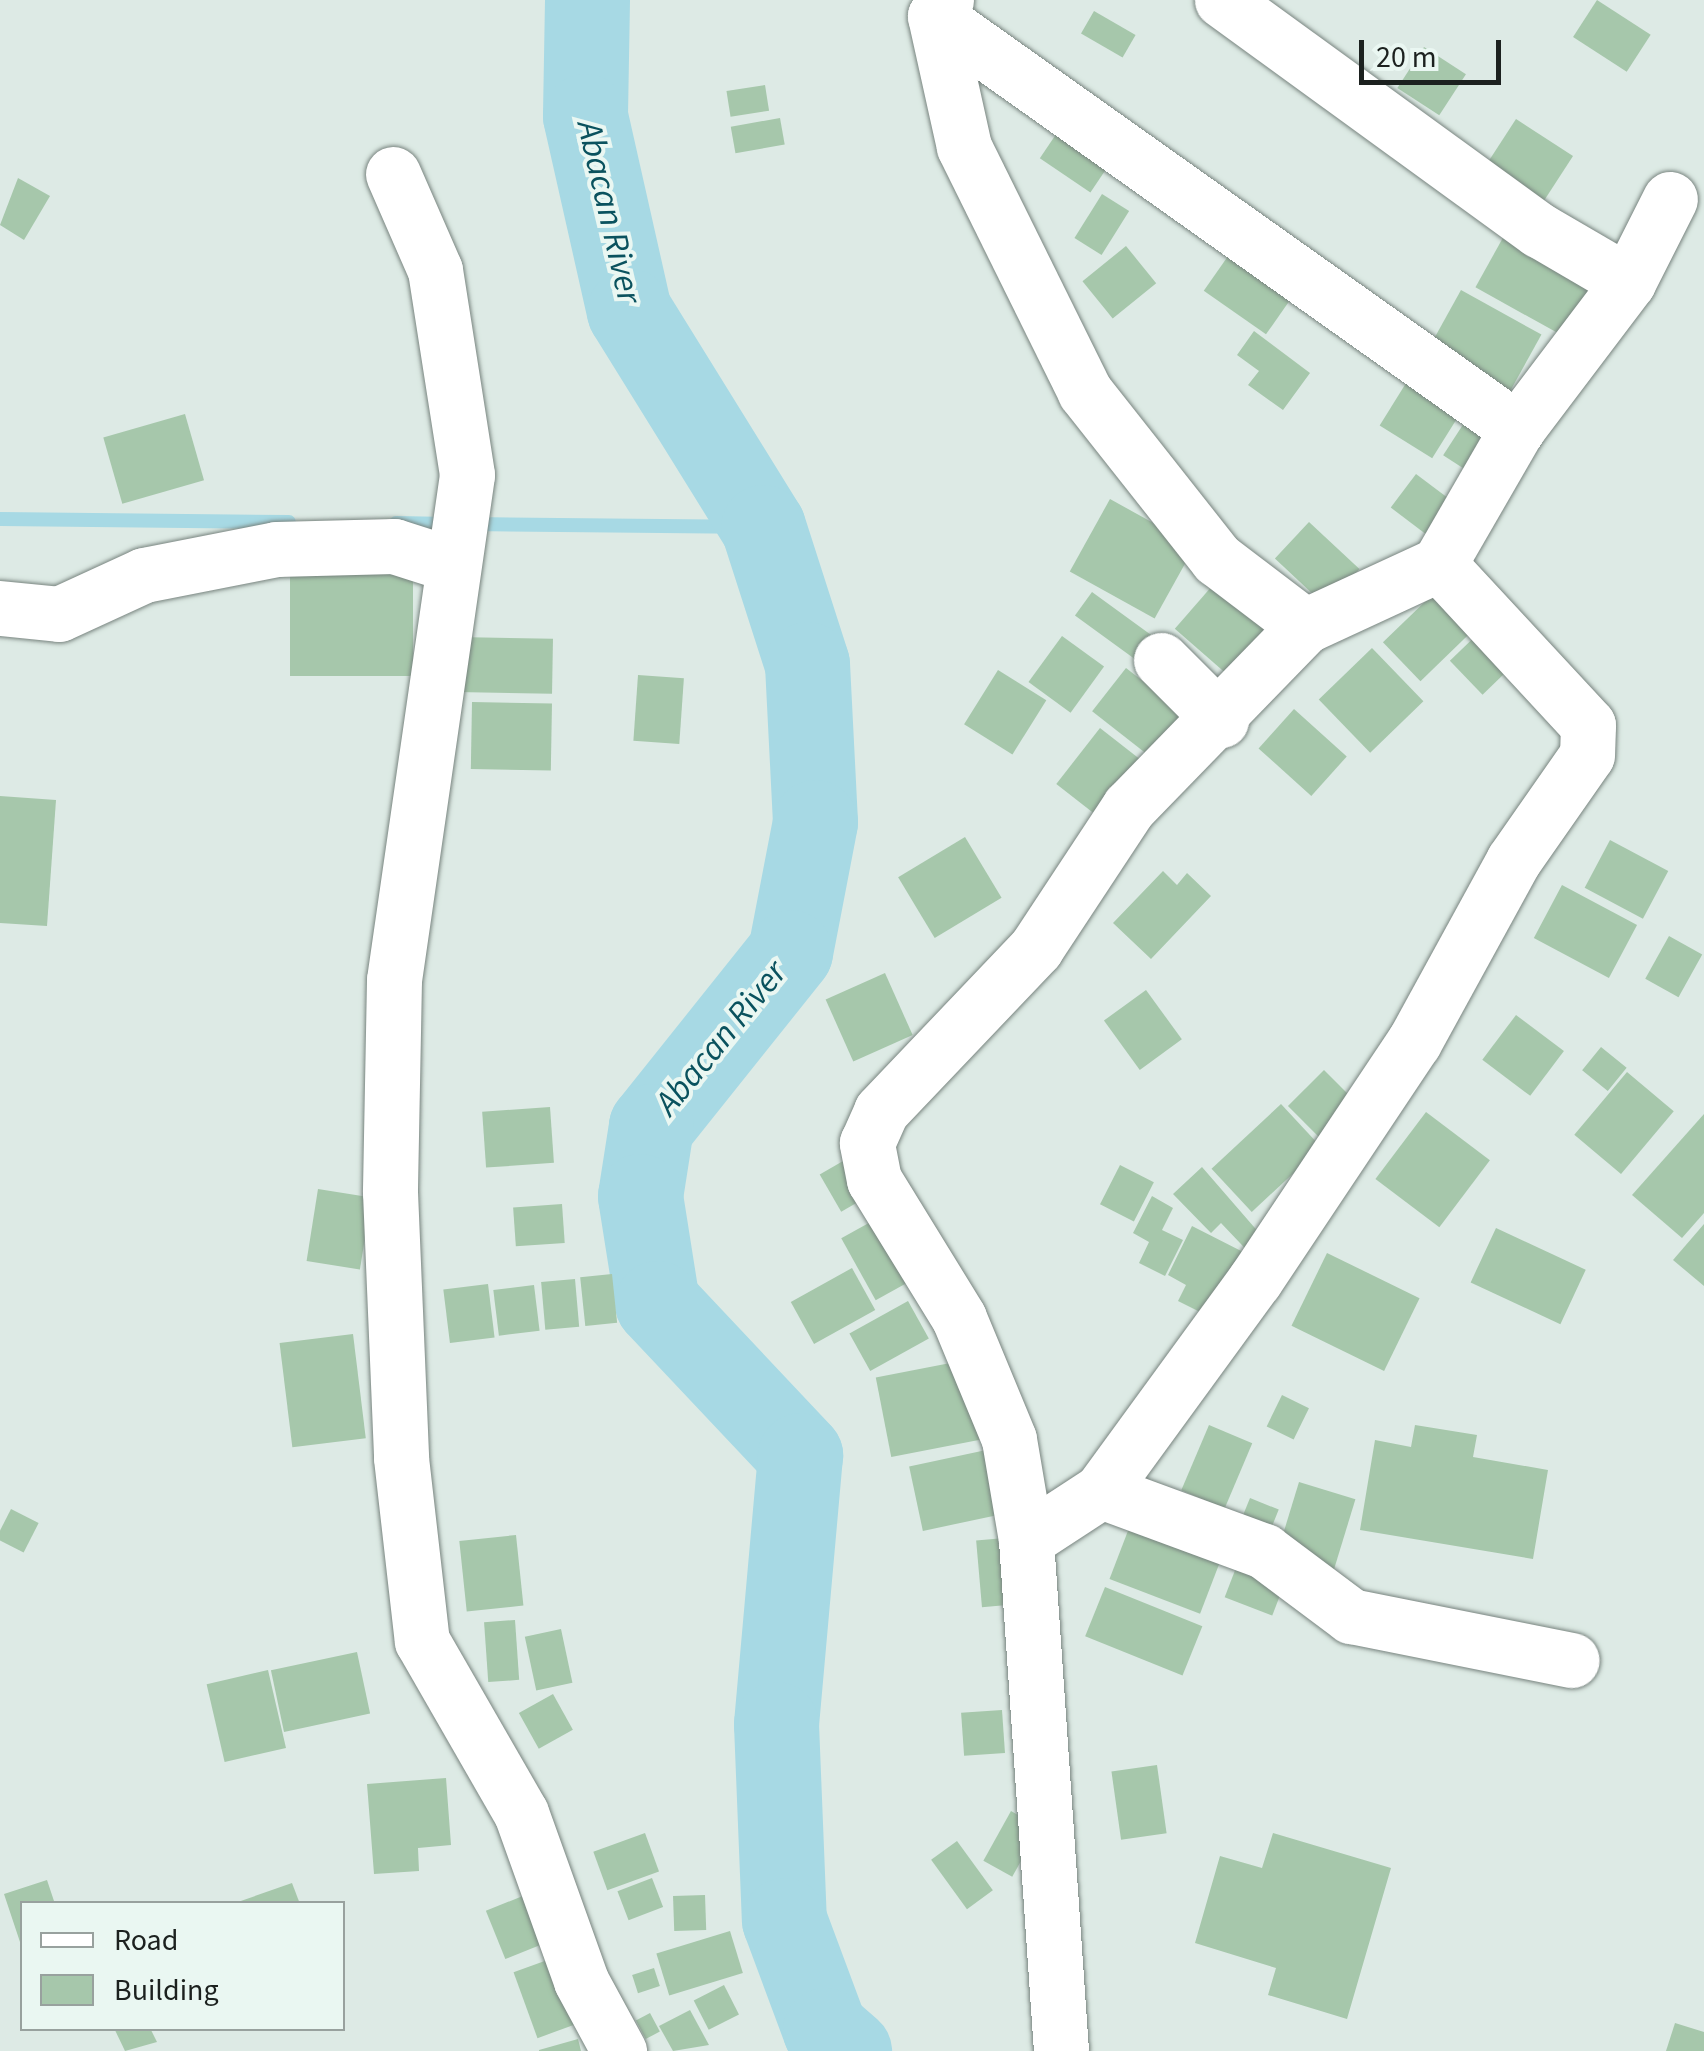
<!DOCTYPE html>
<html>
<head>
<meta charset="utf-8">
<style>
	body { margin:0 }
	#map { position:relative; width:1704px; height:2051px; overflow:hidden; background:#ddeae5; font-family:"Source Sans 3",sans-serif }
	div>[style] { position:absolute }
	.stream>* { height:14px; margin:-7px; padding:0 7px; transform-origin:7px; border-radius:7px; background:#a7d9e4 }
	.river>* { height:85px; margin:-42.5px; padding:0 42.5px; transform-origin:42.5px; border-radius:42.5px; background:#a7d9e4 }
	.building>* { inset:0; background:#a6c7ab; transform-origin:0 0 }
	.roads { filter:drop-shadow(0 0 2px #78847f) drop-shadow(0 0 2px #78847f) }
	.minor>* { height:55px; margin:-27.5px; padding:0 27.5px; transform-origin:27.5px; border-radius:27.5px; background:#fff }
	span { translate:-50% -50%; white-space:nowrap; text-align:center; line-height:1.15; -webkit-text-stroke:8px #eaf7f2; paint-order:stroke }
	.water-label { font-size:35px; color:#0a525e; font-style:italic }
	.legend { position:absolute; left:20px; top:1901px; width:325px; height:130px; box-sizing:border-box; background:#eaf7f2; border:2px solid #98a19e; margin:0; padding:12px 18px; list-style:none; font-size:30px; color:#1c211f }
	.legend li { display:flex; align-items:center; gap:20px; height:50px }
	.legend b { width:50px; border:2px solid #98a19e }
	.scale { position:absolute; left:1359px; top:40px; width:142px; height:45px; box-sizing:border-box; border:5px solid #1c211f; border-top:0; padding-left:12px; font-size:30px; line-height:35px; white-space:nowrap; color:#1c211f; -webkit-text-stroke:8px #eaf7f2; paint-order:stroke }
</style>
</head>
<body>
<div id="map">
	<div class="stream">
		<i style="left:0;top:519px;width:289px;rotate:0.6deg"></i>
		<i style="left:396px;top:523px;width:53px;rotate:1.1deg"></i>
		<i style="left:471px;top:524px;width:292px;rotate:0.6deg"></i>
	</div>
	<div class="river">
		<i style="left:587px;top:0;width:116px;rotate:91deg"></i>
		<i style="left:585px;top:116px;width:200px;rotate:77.3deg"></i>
		<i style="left:629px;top:311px;width:254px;rotate:58.2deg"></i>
		<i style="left:763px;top:527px;width:144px;rotate:72.2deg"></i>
		<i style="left:807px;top:664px;width:158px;rotate:87.1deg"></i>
		<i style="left:815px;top:822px;width:132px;rotate:100.9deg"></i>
		<i style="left:790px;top:952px;width:223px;rotate:128.6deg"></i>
		<i style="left:651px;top:1126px;width:71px;rotate:98.9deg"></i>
		<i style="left:640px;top:1196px;width:108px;rotate:81deg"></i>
		<i style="left:657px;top:1303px;width:209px;rotate:46.7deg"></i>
		<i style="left:800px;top:1455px;width:270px;rotate:95.1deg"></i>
		<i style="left:776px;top:1724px;width:196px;rotate:87.7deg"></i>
		<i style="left:784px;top:1920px;width:117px;rotate:69.6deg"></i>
		<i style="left:825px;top:2030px;width:32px;rotate:41deg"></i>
	</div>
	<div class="building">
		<i style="left:1597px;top:0;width:64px;height:44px;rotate:33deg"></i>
		<i style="left:1094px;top:11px;width:48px;height:26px;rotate:30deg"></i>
		<i style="left:1424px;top:47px;width:50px;height:49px;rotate:33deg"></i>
		<i style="left:765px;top:85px;width:26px;height:39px;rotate:81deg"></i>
		<i style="left:780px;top:118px;width:27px;height:50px;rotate:80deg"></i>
		<i style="left:1516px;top:119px;width:68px;height:62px;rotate:33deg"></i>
		<i style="left:1065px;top:121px;width:61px;height:45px;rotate:34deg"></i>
		<i style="clip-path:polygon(18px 178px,50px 196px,24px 240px,0 225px)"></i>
		<i style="left:1102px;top:194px;width:32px;height:52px;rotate:32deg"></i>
		<i style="left:1505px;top:234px;width:102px;height:61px;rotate:29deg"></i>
		<i style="left:1126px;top:246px;width:48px;height:56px;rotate:51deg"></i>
		<i style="left:1233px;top:249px;width:76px;height:51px;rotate:35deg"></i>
		<i style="left:1461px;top:290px;width:92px;height:72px;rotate:29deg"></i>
		<i style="clip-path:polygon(1254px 331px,1310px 373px,1283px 410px,1248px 385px,1259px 371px,1237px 355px)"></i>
		<i style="left:1413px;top:372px;width:62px;height:63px;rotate:32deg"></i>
		<i style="left:185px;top:414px;width:69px;height:85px;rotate:74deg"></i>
		<i style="left:1466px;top:420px;width:42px;height:42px;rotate:33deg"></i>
		<i style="left:1416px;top:474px;width:50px;height:42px;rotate:37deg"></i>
		<i style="left:1110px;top:499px;width:97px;height:83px;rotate:29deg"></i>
		<i style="left:1309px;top:522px;width:69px;height:50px;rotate:43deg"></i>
		<i style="left:1226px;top:570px;width:82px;height:78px;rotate:41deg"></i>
		<i style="left:290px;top:572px;width:123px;height:104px"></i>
		<i style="left:1092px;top:592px;width:85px;height:29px;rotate:36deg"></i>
		<i style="left:1434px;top:593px;width:54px;height:71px;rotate:46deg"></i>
		<i style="left:1488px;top:624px;width:47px;height:53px;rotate:46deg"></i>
		<i style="left:1062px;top:636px;width:52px;height:57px;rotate:36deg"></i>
		<i style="left:457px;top:637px;width:96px;height:55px;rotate:1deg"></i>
		<i style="left:1372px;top:648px;width:74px;height:74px;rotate:46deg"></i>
		<i style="left:1126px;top:668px;width:87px;height:55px;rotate:38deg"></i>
		<i style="left:998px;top:670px;width:57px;height:64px;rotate:32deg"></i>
		<i style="left:638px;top:675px;width:46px;height:66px;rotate:4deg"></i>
		<i style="left:472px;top:702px;width:80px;height:67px;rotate:1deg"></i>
		<i style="left:1294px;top:709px;width:71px;height:53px;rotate:42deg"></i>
		<i style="left:1100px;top:728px;width:61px;height:71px;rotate:38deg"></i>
		<i style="clip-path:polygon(0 796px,56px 800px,47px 926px,0 923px)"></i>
		<i style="left:965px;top:837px;width:71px;height:78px;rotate:59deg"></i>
		<i style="left:1610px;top:840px;width:66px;height:54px;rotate:28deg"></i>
		<i style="clip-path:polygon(1163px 871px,1177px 885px,1187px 873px,1211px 896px,1151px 959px,1113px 923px)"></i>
		<i style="left:1562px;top:885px;width:85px;height:60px;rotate:28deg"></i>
		<i style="left:1669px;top:936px;width:38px;height:49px;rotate:29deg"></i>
		<i style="left:885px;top:973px;width:68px;height:65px;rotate:66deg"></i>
		<i style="left:1146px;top:990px;width:61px;height:52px;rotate:54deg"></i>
		<i style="left:1516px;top:1015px;width:60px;height:56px;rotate:37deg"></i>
		<i style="left:1601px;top:1047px;width:33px;height:30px;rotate:39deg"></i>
		<i style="left:1324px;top:1070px;width:48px;height:51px;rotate:45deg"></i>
		<i style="left:1627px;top:1072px;width:61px;height:82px;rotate:40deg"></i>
		<i style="left:1281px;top:1104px;width:59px;height:95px;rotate:47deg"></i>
		<i style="left:550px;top:1107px;width:56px;height:68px;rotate:86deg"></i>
		<i style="left:1426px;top:1112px;width:80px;height:84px;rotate:37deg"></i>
		<i style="clip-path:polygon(1704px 1114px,1704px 1213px,1682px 1238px,1632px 1195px)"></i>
		<i style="left:850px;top:1157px;width:43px;height:35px;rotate:60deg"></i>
		<i style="left:1120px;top:1165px;width:38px;height:44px;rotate:27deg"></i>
		<i style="clip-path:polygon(1202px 1167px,1273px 1249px,1259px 1263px,1221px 1223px,1211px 1233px,1173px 1194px)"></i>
		<i style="left:318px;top:1189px;width:54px;height:73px;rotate:9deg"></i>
		<i style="clip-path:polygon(1152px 1196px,1173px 1208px,1162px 1230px,1183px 1240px,1165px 1276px,1139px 1263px,1149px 1242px,1133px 1233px)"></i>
		<i style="left:562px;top:1204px;width:39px;height:49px;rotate:86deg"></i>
		<i style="left:885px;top:1214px;width:71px;height:50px;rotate:61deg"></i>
		<i style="clip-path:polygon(1704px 1224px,1704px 1286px,1673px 1260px)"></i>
		<i style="clip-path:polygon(1192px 1226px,1249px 1255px,1216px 1320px,1178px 1301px,1186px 1285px,1168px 1275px)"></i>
		<i style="left:1496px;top:1228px;width:99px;height:60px;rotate:25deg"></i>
		<i style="left:1327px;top:1253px;width:103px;height:81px;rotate:26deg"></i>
		<i style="left:852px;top:1268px;width:48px;height:70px;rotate:61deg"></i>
		<i style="left:612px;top:1274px;width:49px;height:32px;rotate:84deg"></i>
		<i style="left:575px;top:1279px;width:48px;height:34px;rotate:85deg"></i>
		<i style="left:488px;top:1284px;width:54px;height:45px;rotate:83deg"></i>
		<i style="left:534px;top:1285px;width:46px;height:41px;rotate:83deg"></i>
		<i style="left:908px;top:1301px;width:43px;height:67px;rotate:61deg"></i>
		<i style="left:353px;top:1334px;width:105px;height:74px;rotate:83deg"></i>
		<i style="left:971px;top:1359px;width:81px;height:97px;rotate:79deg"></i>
		<i style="left:1282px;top:1395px;width:30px;height:35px;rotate:26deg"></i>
		<i style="left:1209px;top:1425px;width:47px;height:71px;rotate:23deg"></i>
		<i style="clip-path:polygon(1415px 1425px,1477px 1435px,1473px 1457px,1548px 1470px,1533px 1559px,1360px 1530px,1375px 1440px,1411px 1447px)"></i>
		<i style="left:1005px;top:1446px;width:66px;height:98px;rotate:78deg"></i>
		<i style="left:1299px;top:1482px;width:59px;height:75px;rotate:17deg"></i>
		<i style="left:1250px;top:1498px;width:31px;height:26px;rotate:22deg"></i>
		<i style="left:11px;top:1509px;width:31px;height:33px;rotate:27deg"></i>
		<i style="left:1131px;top:1523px;width:97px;height:60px;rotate:21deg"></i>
		<i style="left:516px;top:1535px;width:71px;height:57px;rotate:84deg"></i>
		<i style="left:1016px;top:1537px;width:67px;height:40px;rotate:85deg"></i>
		<i style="left:1239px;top:1560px;width:51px;height:40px;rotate:21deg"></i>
		<i style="left:1105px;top:1587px;width:105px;height:53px;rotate:22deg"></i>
		<i style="left:515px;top:1620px;width:60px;height:31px;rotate:86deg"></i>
		<i style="left:561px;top:1629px;width:55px;height:37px;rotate:78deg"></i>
		<i style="left:357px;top:1652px;width:63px;height:88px;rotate:78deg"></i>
		<i style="left:268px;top:1670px;width:80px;height:63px;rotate:77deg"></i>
		<i style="left:553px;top:1694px;width:41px;height:39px;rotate:61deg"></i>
		<i style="left:1002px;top:1710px;width:43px;height:41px;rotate:86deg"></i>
		<i style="left:1157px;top:1765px;width:69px;height:46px;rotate:82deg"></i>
		<i style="clip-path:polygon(446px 1778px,451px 1845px,418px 1848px,419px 1871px,374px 1874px,367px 1784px)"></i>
		<i style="left:1011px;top:1811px;width:33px;height:57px;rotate:29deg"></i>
		<i style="left:645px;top:1833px;width:41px;height:55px;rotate:70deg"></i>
		<i style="clip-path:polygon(1273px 1833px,1391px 1868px,1347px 2019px,1268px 1995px,1276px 1968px,1195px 1943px,1220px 1856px,1262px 1868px)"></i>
		<i style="left:957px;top:1841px;width:61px;height:32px;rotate:54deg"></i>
		<i style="left:652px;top:1878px;width:31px;height:37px;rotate:69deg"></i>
		<i style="clip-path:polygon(47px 1880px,55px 1904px,22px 1904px,22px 1948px,4px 1894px)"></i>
		<i style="clip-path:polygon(292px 1883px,300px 1904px,235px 1904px,235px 1903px)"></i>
		<i style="left:535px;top:1891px;width:52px;height:53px;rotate:68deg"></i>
		<i style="left:705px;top:1895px;width:35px;height:32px;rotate:88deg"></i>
		<i style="left:730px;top:1931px;width:44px;height:77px;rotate:73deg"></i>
		<i style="left:553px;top:1958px;width:70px;height:42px;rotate:70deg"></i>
		<i style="left:654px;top:1968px;width:19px;height:23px;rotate:72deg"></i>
		<i style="left:724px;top:1985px;width:33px;height:34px;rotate:63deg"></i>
		<i style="clip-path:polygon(690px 2010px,709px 2045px,673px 2051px,659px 2026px)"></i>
		<i style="left:650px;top:2013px;width:21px;height:16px;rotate:62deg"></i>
		<i style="clip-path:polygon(1675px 2023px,1704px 2032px,1704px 2051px,1666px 2051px)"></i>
		<i style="clip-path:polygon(114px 2028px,150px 2028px,157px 2042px,125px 2051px)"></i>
		<i style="clip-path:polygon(578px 2039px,581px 2051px,539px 2051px,539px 2050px)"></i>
	</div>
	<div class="roads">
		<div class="minor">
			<i style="left:946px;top:0;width:19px;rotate:125deg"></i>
			<i style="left:935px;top:16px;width:134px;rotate:77.5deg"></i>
			<i style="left:964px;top:147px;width:273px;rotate:63.7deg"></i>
			<i style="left:1085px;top:392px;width:213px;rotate:51.7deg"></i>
			<i style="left:1217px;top:559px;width:111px;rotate:37.3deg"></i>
			<i style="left:1222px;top:0;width:392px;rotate:36deg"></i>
			<i style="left:1539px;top:230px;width:103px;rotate:30.3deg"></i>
			<i style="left:935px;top:16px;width:714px;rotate:35.36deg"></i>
			<i style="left:393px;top:174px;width:105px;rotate:66.4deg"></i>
			<i style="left:435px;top:270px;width:207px;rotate:81.1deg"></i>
			<i style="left:467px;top:475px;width:510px;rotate:98.23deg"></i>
			<i style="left:394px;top:980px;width:212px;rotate:91.1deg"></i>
			<i style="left:390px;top:1192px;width:266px;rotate:87.6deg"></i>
			<i style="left:401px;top:1458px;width:184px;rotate:83.5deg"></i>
			<i style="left:422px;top:1641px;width:198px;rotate:60.1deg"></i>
			<i style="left:521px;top:1813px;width:178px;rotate:70.3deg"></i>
			<i style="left:581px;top:1981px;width:80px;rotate:61.5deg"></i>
			<i style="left:0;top:608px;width:59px;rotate:5.8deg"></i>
			<i style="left:59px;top:614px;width:94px;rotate:-24.6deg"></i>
			<i style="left:144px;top:575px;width:135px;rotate:-11.1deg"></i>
			<i style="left:276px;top:549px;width:118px;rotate:-1.5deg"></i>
			<i style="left:394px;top:546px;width:59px;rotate:17.8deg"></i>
			<i style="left:1161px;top:660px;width:85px;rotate:45deg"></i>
			<i style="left:1101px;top:1491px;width:174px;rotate:20.2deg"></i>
			<i style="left:1264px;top:1551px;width:109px;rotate:36.8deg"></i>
			<i style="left:1351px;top:1616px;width:225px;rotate:11.3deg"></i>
			<i style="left:1026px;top:1540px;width:102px;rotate:-99.6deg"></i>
			<i style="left:1009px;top:1439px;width:131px;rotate:-112.5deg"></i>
			<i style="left:959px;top:1318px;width:162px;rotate:-121.6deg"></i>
			<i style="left:874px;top:1180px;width:38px;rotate:-101deg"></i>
			<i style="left:867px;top:1143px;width:35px;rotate:-66deg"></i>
			<i style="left:881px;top:1111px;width:225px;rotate:-46.4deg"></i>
			<i style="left:1036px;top:948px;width:169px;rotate:-56.6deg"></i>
			<i style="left:1129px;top:807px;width:252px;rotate:-45.8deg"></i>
			<i style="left:1305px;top:626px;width:148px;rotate:-24.8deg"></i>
			<i style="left:1439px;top:564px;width:156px;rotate:-60deg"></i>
			<i style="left:1517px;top:429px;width:184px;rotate:-52.9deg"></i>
			<i style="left:1628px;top:282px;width:93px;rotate:-63.2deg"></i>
			<i style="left:1061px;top:2051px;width:512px;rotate:-93.92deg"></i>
			<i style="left:1026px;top:1540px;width:90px;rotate:-33.2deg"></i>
			<i style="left:1101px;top:1491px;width:261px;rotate:-53.9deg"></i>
			<i style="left:1255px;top:1280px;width:286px;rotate:-56.3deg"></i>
			<i style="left:1414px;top:1042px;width:206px;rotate:-61.3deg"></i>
			<i style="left:1513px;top:861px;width:129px;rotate:-55.1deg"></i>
			<i style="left:1587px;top:755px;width:30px;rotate:-88deg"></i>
			<i style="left:1588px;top:725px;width:219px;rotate:-132.8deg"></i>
		</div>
	</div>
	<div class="water-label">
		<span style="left:609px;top:212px;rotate:77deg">Abacan River</span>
		<span style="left:721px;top:1038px;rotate:-51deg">Abacan River</span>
	</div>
	<ul class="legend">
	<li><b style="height:12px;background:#fff"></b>Road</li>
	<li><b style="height:28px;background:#a6c7ab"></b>Building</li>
	</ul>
	<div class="scale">20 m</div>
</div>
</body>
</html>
